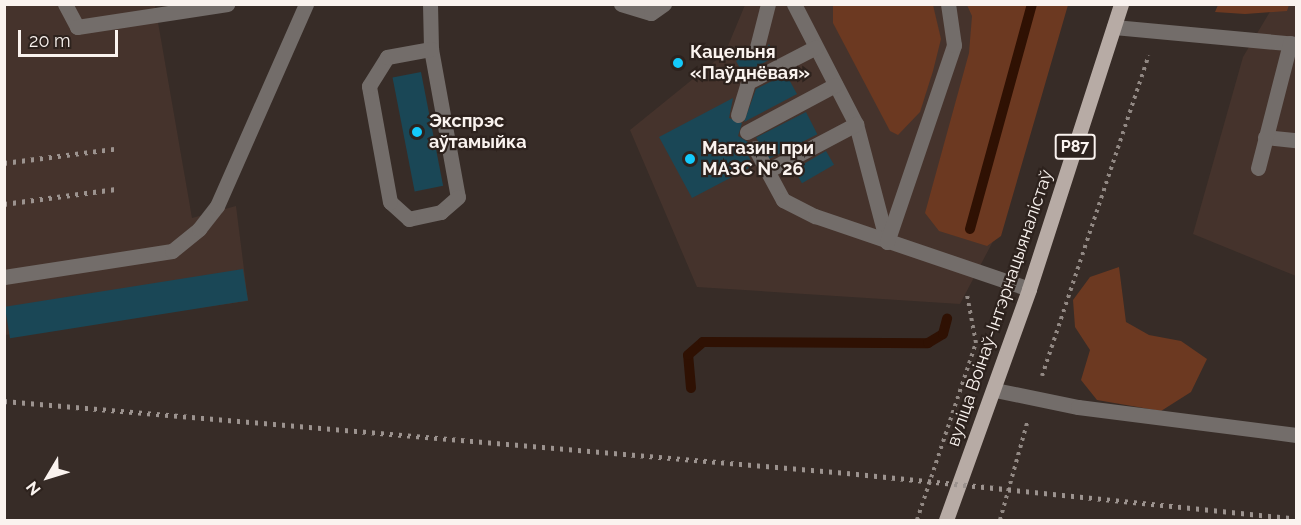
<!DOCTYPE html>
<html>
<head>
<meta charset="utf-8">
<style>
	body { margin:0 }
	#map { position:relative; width:1301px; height:525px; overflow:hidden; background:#372c27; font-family:Raleway,sans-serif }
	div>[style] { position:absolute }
	.built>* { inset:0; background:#45332c }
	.green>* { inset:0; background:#6c3921 }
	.stream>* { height:10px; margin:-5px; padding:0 5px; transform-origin:5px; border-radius:5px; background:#2f1103 }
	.building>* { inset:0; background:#1a4756; transform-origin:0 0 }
	.path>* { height:4px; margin-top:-2px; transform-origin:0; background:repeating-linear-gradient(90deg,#918883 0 3px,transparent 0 7.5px) }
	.lane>* { height:15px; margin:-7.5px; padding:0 7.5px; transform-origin:7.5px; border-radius:7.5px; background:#736d6a }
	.primary>* { height:15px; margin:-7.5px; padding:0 7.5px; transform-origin:7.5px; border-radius:7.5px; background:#b7aba5 }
	.rail>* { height:4.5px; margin-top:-2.25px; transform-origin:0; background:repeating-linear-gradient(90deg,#9c938f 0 3px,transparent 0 9px) }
	.dots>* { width:16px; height:16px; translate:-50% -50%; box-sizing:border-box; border:3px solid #2d221d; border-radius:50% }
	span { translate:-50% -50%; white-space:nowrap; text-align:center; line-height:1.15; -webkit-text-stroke:4.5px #2d221d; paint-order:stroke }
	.shield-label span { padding:2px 4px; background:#2d221d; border:2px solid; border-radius:4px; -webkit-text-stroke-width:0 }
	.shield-label { font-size:16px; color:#faf3ef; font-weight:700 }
	.poi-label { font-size:18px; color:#faf3ef; font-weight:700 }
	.left { translate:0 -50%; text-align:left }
	.street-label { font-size:18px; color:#faf3ef }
	.frame { position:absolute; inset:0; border:6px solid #faf3ef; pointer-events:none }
	.north { position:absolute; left:18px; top:447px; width:60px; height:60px; -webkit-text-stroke:4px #2d221d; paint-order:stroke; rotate:232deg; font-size:16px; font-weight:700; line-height:24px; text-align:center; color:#faf3ef }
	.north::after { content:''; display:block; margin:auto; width:21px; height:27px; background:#faf3ef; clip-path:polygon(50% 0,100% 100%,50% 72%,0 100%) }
	.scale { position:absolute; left:18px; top:30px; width:100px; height:27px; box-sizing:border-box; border:3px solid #faf3ef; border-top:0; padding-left:8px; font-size:18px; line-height:21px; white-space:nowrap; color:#faf3ef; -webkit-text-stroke:4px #2d221d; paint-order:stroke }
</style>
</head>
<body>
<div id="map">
	<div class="built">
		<i style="clip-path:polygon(4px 5px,155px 5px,192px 218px,236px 206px,248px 301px,5px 335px)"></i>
		<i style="clip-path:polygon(745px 5px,1065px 5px,1000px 228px,960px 304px,697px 287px,630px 130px,725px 53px)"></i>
		<i style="clip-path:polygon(1274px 5px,1296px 5px,1296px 276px,1193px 234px,1243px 57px)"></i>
	</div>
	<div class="green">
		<i style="clip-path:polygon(833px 5px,933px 5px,941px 39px,933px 71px,920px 112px,898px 135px,890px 131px,833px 23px)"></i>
		<i style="clip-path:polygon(967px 5px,1068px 5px,1001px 236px,987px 246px,939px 231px,925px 213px,969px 53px,972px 16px)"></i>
		<i style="clip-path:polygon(1218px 5px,1218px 4px,1289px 5px,1287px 11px,1245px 14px,1215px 12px)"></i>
		<i style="clip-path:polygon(1119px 267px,1126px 322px,1149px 335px,1181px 341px,1207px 359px,1191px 392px,1161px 411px,1097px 400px,1081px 380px,1090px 350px,1075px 327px,1073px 300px,1090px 277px)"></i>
	</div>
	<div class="stream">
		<i style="left:970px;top:229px;width:233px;rotate:-74.6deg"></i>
		<i style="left:691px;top:388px;width:33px;rotate:-95deg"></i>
		<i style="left:688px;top:355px;width:20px;rotate:-41deg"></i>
		<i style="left:703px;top:342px;width:225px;rotate:0.3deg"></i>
		<i style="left:928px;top:343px;width:17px;rotate:-31deg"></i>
		<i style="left:943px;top:334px;width:16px;rotate:-75deg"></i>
	</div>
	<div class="building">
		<i style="clip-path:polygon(769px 44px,776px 56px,743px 74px,736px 61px,747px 55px,759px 60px)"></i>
		<i style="left:421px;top:72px;width:116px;height:29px;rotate:79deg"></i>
		<i style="clip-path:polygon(786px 74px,797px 94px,744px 122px,756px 89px)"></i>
		<i style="clip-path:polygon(733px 98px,729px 118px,742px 123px,738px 136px,748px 142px,745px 148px,753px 166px,692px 198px,659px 137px)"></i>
		<i style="left:806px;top:112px;width:25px;height:56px;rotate:63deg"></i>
		<i style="left:826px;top:151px;width:16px;height:37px;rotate:60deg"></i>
		<i style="left:243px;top:269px;width:32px;height:241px;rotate:81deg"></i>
	</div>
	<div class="path">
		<i style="left:1042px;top:376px;width:338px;rotate:-71.6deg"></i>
		<i style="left:917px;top:520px;width:187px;rotate:-71.6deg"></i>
		<i style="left:976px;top:343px;width:49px;rotate:-100.6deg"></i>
		<i style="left:1000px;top:520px;width:104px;rotate:-74.4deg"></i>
	</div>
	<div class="lane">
		<i style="left:65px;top:4px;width:26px;rotate:62deg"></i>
		<i style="left:77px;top:27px;width:152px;rotate:-8.7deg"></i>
		<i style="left:430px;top:4px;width:45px;rotate:88.7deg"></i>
		<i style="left:431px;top:49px;width:150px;rotate:79.7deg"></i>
		<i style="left:458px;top:197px;width:23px;rotate:139deg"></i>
		<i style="left:441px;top:212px;width:33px;rotate:168deg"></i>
		<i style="left:409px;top:219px;width:25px;rotate:-138deg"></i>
		<i style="left:390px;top:202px;width:118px;rotate:-100.3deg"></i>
		<i style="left:369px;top:86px;width:34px;rotate:-58deg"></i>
		<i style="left:387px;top:57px;width:45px;rotate:-10.3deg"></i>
		<i style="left:621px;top:4px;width:31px;rotate:17deg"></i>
		<i style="left:651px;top:13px;width:16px;rotate:-35deg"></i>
		<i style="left:794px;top:4px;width:135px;rotate:62.7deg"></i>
		<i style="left:856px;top:124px;width:122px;rotate:75.3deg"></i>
		<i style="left:1114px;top:27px;width:183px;rotate:5.3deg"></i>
		<i style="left:756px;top:51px;width:49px;rotate:-75.7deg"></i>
		<i style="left:738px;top:115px;width:34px;rotate:-73deg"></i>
		<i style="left:748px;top:82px;width:76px;rotate:-27.2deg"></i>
		<i style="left:747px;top:132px;width:100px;rotate:-28.1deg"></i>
		<i style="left:1265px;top:137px;width:31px;rotate:6deg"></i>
		<i style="left:755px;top:148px;width:59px;rotate:61.7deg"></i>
		<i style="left:783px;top:200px;width:36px;rotate:27deg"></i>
		<i style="left:815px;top:216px;width:226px;rotate:18.8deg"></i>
		<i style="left:1258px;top:168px;width:129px;rotate:-75.6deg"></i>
		<i style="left:767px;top:171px;width:101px;rotate:-27.8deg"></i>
		<i style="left:887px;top:242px;width:208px;rotate:-71.2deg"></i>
		<i style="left:954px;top:45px;width:41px;rotate:-98.3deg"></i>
		<i style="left:4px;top:277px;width:170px;rotate:-8.8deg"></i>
		<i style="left:172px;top:251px;width:35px;rotate:-39deg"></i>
		<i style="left:199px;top:229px;width:29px;rotate:-52deg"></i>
		<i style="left:217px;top:206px;width:221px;rotate:-66.2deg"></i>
		<i style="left:995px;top:390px;width:85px;rotate:11.6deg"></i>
		<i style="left:1078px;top:407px;width:220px;rotate:7.3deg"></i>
	</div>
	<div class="primary">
		<i style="left:946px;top:520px;width:245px;rotate:-70.2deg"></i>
		<i style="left:1029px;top:289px;width:299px;rotate:-72.1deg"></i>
	</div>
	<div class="rail">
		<i style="left:4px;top:163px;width:111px;rotate:-7.3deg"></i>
		<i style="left:4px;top:204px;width:113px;rotate:-7.6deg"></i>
		<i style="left:4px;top:401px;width:846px;rotate:4.88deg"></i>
		<i style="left:847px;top:473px;width:451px;rotate:5.8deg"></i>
	</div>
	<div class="dots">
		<i style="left:678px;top:63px;background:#14cafb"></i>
		<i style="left:417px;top:132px;background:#14cafb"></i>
		<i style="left:690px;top:159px;background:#14cafb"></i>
	</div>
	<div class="shield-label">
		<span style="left:1075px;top:147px">Р87</span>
	</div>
	<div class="poi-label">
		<span class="left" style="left:690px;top:63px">Кацельня<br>«Паўднёвая»</span>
		<span class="left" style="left:429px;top:132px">Экспрэс<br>аўтамыйка</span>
		<span class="left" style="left:702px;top:159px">Магазин при<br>МАЗС № 26</span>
	</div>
	<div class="street-label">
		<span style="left:1000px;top:308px;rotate:-71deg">вуліца Воінаў-Інтэрнацыяналістаў</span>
	</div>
	<div class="frame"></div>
	<div class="north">N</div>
	<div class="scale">20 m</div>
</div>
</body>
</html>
